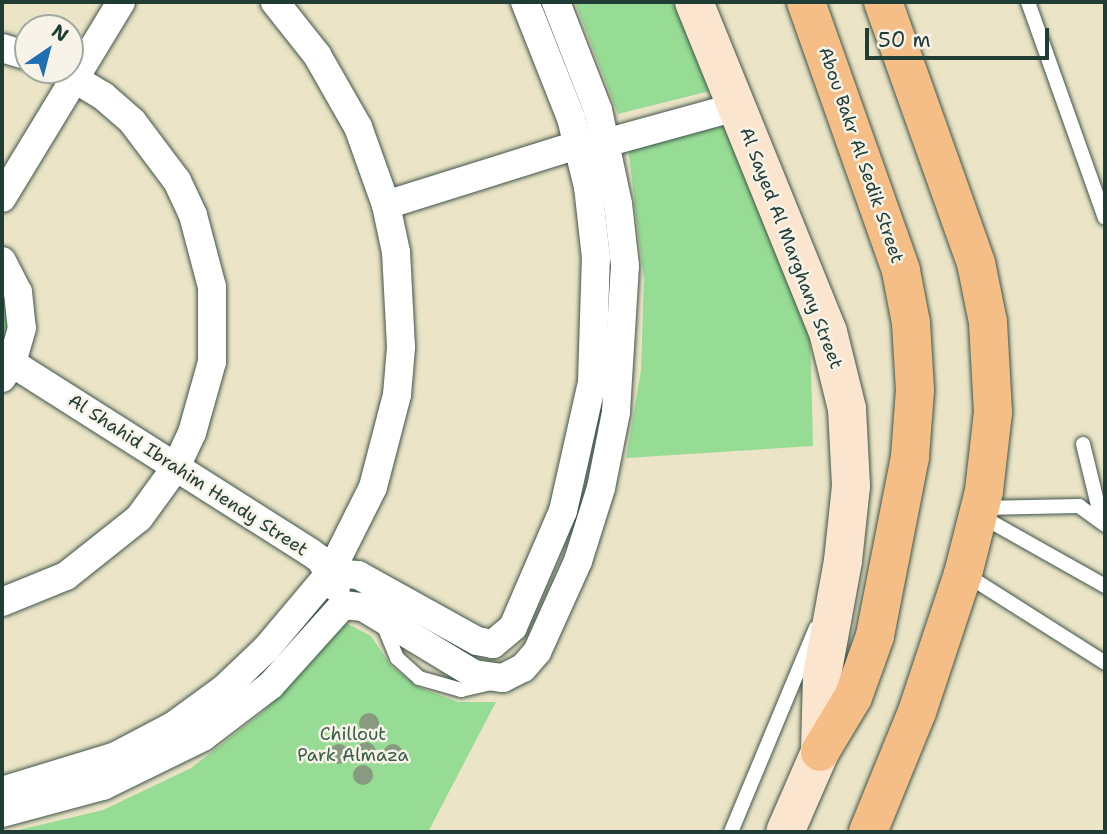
<!DOCTYPE html>
<html>
<head>
<meta charset="utf-8">
<style>
	body { margin:0 }
	#map { position:relative; width:1107px; height:834px; overflow:hidden; background:#ebe4c6; font-family:"Shantell Sans",sans-serif }
	div>[style] { position:absolute }
	.green>* { inset:0; background:#97dc95 }
	.roads { filter:drop-shadow(0 0 2px #3e564a) drop-shadow(0 0 2px #3e564a) }
	.service>* { height:14px; margin:-7px; padding:0 7px; transform-origin:7px; border-radius:7px; background:#fff }
	.minor>* { height:28px; margin:-14px; padding:0 14px; transform-origin:14px; border-radius:14px; background:#fff }
	.secondary>* { height:38px; margin:-19px; padding:0 19px; transform-origin:19px; border-radius:19px; background:#fbe5cf }
	.primary>* { height:38px; margin:-19px; padding:0 19px; transform-origin:19px; border-radius:19px; background:#f5be86 }
	.trunk>* { height:38px; margin:-19px; padding:0 19px; transform-origin:19px; border-radius:19px; background:#f5be86 }
	.trees>* { width:20px; height:20px; margin:-10px; border-radius:50%; background:#889a80 }
	span { translate:-50% -50%; white-space:nowrap; text-align:center; line-height:1.15; -webkit-text-stroke:5px #f7f3e8; paint-order:stroke }
	.street-label { font-size:18px; color:#1f3d34 }
	.park-label { font-size:18px; color:#375d47 }
	.frame { position:absolute; inset:0; border:4px solid #1f3d34; pointer-events:none }
	.north { position:absolute; left:14px; top:14px; width:70px; height:70px; box-sizing:border-box; background:#f7f3e8; border:2px solid #a1aaa0; border-radius:50%; rotate:35deg; font-size:19px; font-weight:700; line-height:28px; text-align:center; color:#1f3d34 }
	.north::after { content:''; display:block; margin:auto; width:24px; height:32px; background:#1f6fb2; clip-path:polygon(50% 0,100% 100%,50% 72%,0 100%) }
	.scale { position:absolute; left:865px; top:28px; width:184px; height:32px; box-sizing:border-box; border:4px solid #1f3d34; border-top:0; padding-left:9px; font-size:21px; line-height:24px; white-space:nowrap; color:#1f3d34; -webkit-text-stroke:5px #f7f3e8; paint-order:stroke }
</style>
</head>
<body>
<div id="map">
	<div class="green">
		<i style="clip-path:polygon(575px 2px,712px 2px,742px 83px,618px 114px)"></i>
		<i style="clip-path:polygon(750px 115px,810px 330px,813px 446px,626px 458px,641px 370px,644px 280px,628px 147px)"></i>
		<i style="clip-path:polygon(2px 276px,13px 309px,2px 352px)"></i>
		<i style="clip-path:polygon(344px 622px,371px 636px,392px 667px,418px 687px,458px 702px,496px 702px,428px 832px,10px 832px,103px 810px,191px 768px,263px 712px)"></i>
	</div>
	<div class="roads">
		<div class="service">
			<i style="left:1028px;top:2px;width:229px;rotate:70.4deg"></i>
			<i style="left:1083px;top:444px;width:80px;rotate:76.3deg"></i>
			<i style="left:980px;top:508px;width:99px;rotate:-1.2deg"></i>
			<i style="left:1079px;top:506px;width:32px;rotate:36deg"></i>
			<i style="left:979px;top:515px;width:145px;rotate:29.4deg"></i>
			<i style="left:965px;top:574px;width:166px;rotate:32.4deg"></i>
			<i style="left:381px;top:619px;width:42px;rotate:67.7deg"></i>
			<i style="left:397px;top:658px;width:30px;rotate:42deg"></i>
			<i style="left:419px;top:678px;width:44px;rotate:15.9deg"></i>
			<i style="left:461px;top:690px;width:32px;rotate:-13deg"></i>
			<i style="left:731px;top:832px;width:221px;rotate:-67.4deg"></i>
		</div>
		<div class="minor">
			<i style="left:2px;top:48px;width:27px;rotate:17deg"></i>
			<i style="left:605px;top:143px;width:136px;rotate:-15.4deg"></i>
			<i style="left:2px;top:198px;width:229px;rotate:-58.7deg"></i>
			<i style="left:386px;top:205px;width:201px;rotate:-17.4deg"></i>
			<i style="left:2px;top:261px;width:35px;rotate:63deg"></i>
			<i style="left:18px;top:292px;width:36px;rotate:84deg"></i>
			<i style="left:22px;top:328px;width:36px;rotate:106deg"></i>
			<i style="left:12px;top:363px;width:18px;rotate:124deg"></i>
			<i style="left:12px;top:363px;width:353px;rotate:32.4deg"></i>
			<i style="left:310px;top:552px;width:14px;rotate:36deg"></i>
			<i style="left:321px;top:560px;width:31px;rotate:61deg"></i>
			<i style="left:330px;top:573px;width:28px;rotate:4deg"></i>
			<i style="left:358px;top:575px;width:136px;rotate:29deg"></i>
			<i style="left:477px;top:641px;width:16px;rotate:11deg"></i>
			<i style="left:493px;top:644px;width:26px;rotate:-40deg"></i>
			<i style="left:513px;top:627px;width:126px;rotate:-66.7deg"></i>
			<i style="left:563px;top:511px;width:132px;rotate:-77.3deg"></i>
			<i style="left:592px;top:382px;width:124px;rotate:-88.2deg"></i>
			<i style="left:596px;top:258px;width:71px;rotate:-96.4deg"></i>
			<i style="left:588px;top:187px;width:71px;rotate:-103.8deg"></i>
			<i style="left:571px;top:118px;width:125px;rotate:-111.6deg"></i>
			<i style="left:2px;top:602px;width:69px;rotate:-22.1deg"></i>
			<i style="left:66px;top:576px;width:93px;rotate:-38.5deg"></i>
			<i style="left:139px;top:518px;width:63px;rotate:-54deg"></i>
			<i style="left:176px;top:467px;width:38px;rotate:-65deg"></i>
			<i style="left:192px;top:433px;width:74px;rotate:-74.3deg"></i>
			<i style="left:212px;top:362px;width:75px;rotate:-90deg"></i>
			<i style="left:212px;top:287px;width:74px;rotate:-104.8deg"></i>
			<i style="left:193px;top:215px;width:38px;rotate:-115deg"></i>
			<i style="left:177px;top:181px;width:75px;rotate:-126.9deg"></i>
			<i style="left:132px;top:121px;width:38px;rotate:-139deg"></i>
			<i style="left:103px;top:96px;width:50px;rotate:-148.8deg"></i>
			<i style="left:343px;top:605px;width:20px;rotate:6deg"></i>
			<i style="left:363px;top:607px;width:130px;rotate:31.1deg"></i>
			<i style="left:474px;top:674px;width:29px;rotate:8deg"></i>
			<i style="left:503px;top:678px;width:22px;rotate:-27deg"></i>
			<i style="left:523px;top:668px;width:21px;rotate:-49deg"></i>
			<i style="left:537px;top:652px;width:100px;rotate:-65.7deg"></i>
			<i style="left:578px;top:561px;width:77px;rotate:-72.5deg"></i>
			<i style="left:601px;top:488px;width:77px;rotate:-78.8deg"></i>
			<i style="left:616px;top:412px;width:146px;rotate:-86.5deg"></i>
			<i style="left:625px;top:266px;width:62px;rotate:-96.4deg"></i>
			<i style="left:618px;top:204px;width:96px;rotate:-102deg"></i>
			<i style="left:598px;top:110px;width:116px;rotate:-111.3deg"></i>
			<i style="left:2px;top:791px;width:119px;rotate:-17.1deg"></i>
			<i style="left:116px;top:756px;width:64px;rotate:-27.8deg"></i>
			<i style="left:173px;top:726px;width:64px;rotate:-36.2deg"></i>
			<i style="left:225px;top:688px;width:57px;rotate:-43.6deg"></i>
			<i style="left:266px;top:649px;width:99px;rotate:-49.9deg"></i>
			<i style="left:330px;top:573px;width:96px;rotate:-63.4deg"></i>
			<i style="left:373px;top:487px;width:95px;rotate:-75.4deg"></i>
			<i style="left:397px;top:395px;width:48px;rotate:-85.2deg"></i>
			<i style="left:401px;top:347px;width:95px;rotate:-93deg"></i>
			<i style="left:396px;top:252px;width:48px;rotate:-102deg"></i>
			<i style="left:386px;top:205px;width:83px;rotate:-109.7deg"></i>
			<i style="left:358px;top:127px;width:83px;rotate:-119.7deg"></i>
			<i style="left:317px;top:55px;width:68px;rotate:-128.4deg"></i>
			<i style="left:2px;top:813px;width:105px;rotate:-15deg"></i>
			<i style="left:103px;top:786px;width:111px;rotate:-26.1deg"></i>
			<i style="left:203px;top:737px;width:86px;rotate:-37.4deg"></i>
			<i style="left:271px;top:685px;width:108px;rotate:-48deg"></i>
		</div>
		<div class="secondary">
			<i style="left:694px;top:2px;width:356px;rotate:67.9deg"></i>
			<i style="left:828px;top:332px;width:79px;rotate:76.1deg"></i>
			<i style="left:847px;top:409px;width:77px;rotate:87deg"></i>
			<i style="left:851px;top:486px;width:75px;rotate:96.1deg"></i>
			<i style="left:843px;top:561px;width:116px;rotate:100.4deg"></i>
			<i style="left:822px;top:675px;width:77px;rotate:91.5deg"></i>
			<i style="left:820px;top:752px;width:87px;rotate:113.6deg"></i>
		</div>
		<div class="primary">
			<i style="left:806px;top:2px;width:285px;rotate:70.5deg"></i>
			<i style="left:901px;top:271px;width:53px;rotate:79.1deg"></i>
			<i style="left:911px;top:323px;width:67px;rotate:86.6deg"></i>
			<i style="left:915px;top:390px;width:67px;rotate:94.3deg"></i>
			<i style="left:910px;top:457px;width:182px;rotate:101.1deg"></i>
			<i style="left:875px;top:636px;width:65px;rotate:109.8deg"></i>
			<i style="left:853px;top:697px;width:64px;rotate:121deg"></i>
		</div>
		<div class="trunk">
			<i style="left:868px;top:832px;width:130px;rotate:-67.8deg"></i>
			<i style="left:917px;top:712px;width:145px;rotate:-71.6deg"></i>
			<i style="left:963px;top:574px;width:86px;rotate:-75.8deg"></i>
			<i style="left:984px;top:491px;width:80px;rotate:-83.5deg"></i>
			<i style="left:993px;top:412px;width:90px;rotate:-93.2deg"></i>
			<i style="left:988px;top:322px;width:60px;rotate:-101.5deg"></i>
			<i style="left:976px;top:263px;width:277px;rotate:-109.6deg"></i>
		</div>
	</div>
	<div class="trees">
		<i style="left:369px;top:723px"></i>
		<i style="left:366px;top:752px"></i>
		<i style="left:339px;top:754px"></i>
		<i style="left:393px;top:754px"></i>
		<i style="left:363px;top:775px"></i>
	</div>
	<div class="street-label">
		<span style="left:861px;top:155px;rotate:71deg">Abou Bakr Al Sedik Street</span>
		<span style="left:791px;top:248px;rotate:69deg">Al Sayed Al Marghany Street</span>
		<span style="left:188px;top:475px;rotate:33deg">Al Shahid Ibrahim Hendy Street</span>
	</div>
	<div class="park-label">
		<span style="left:353px;top:745px">Chillout<br>Park Almaza</span>
	</div>
	<div class="frame"></div>
	<div class="north">N</div>
	<div class="scale">50 m</div>
</div>
</body>
</html>
